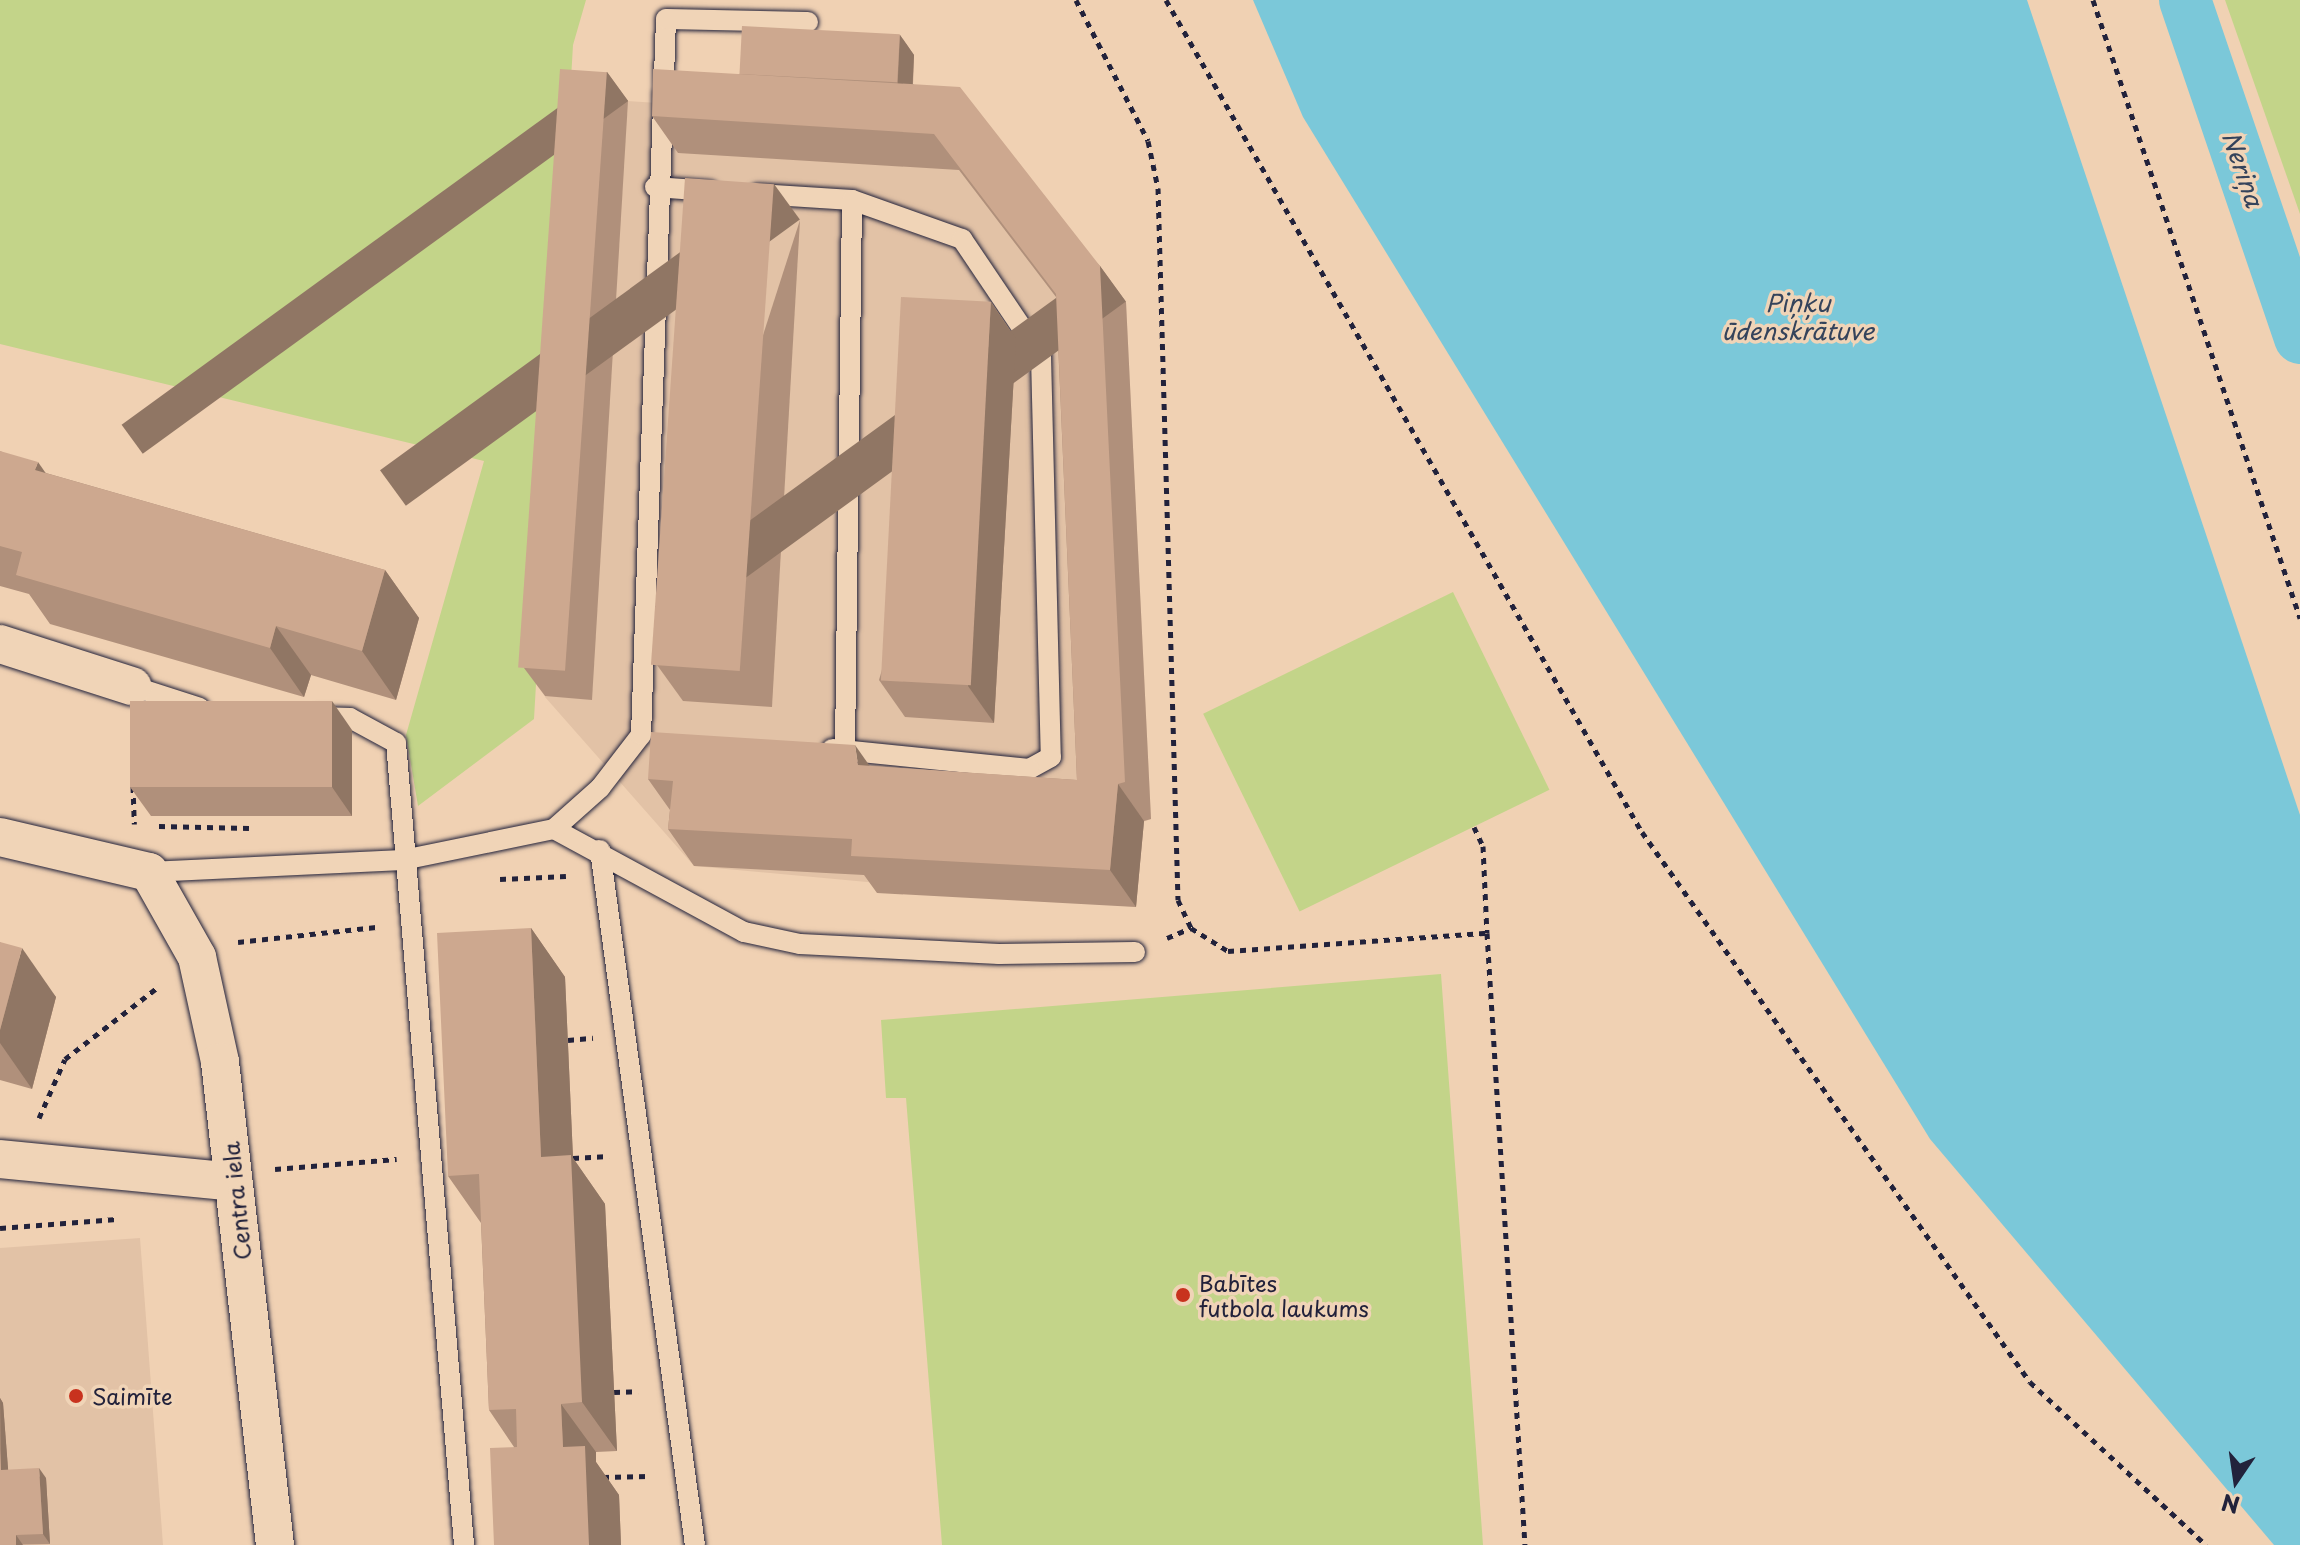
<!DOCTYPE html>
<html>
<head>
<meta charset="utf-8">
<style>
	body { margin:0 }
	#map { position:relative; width:2300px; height:1545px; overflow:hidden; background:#f0d1b3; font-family:"Playpen Sans",sans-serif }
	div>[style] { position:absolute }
	.built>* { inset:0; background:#e2c2a6 }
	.green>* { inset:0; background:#c3d489; transform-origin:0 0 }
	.water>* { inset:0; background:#7bc8d9 }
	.canal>* { height:52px; margin:-26px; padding:0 26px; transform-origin:26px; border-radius:26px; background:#7bc8d9 }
	.path>* { height:5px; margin-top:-2.5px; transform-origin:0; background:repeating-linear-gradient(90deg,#22223b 0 6px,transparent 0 12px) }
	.roads { filter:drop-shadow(0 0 2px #22223b) drop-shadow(0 0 2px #22223b) }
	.lane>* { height:20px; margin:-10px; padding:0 10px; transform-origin:10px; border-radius:10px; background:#f0d4b7 }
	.street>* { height:38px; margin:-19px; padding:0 19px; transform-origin:19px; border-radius:19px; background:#f0d4b7 }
	.wall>* { inset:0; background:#b0907b }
	.shaded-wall>* { inset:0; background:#907664; transform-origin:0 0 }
	.building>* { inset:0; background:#cda88f; transform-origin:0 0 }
	.dots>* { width:22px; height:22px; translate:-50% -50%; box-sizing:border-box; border:4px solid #f0d4b7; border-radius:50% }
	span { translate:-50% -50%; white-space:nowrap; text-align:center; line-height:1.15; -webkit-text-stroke:7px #f0d4b7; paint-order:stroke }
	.street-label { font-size:22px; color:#22223b }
	.poi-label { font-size:22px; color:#22223b }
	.left { translate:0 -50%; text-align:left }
	.water-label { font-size:24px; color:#34435b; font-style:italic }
	.north { position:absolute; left:2196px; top:1441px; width:80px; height:80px; -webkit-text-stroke:6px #f0d4b7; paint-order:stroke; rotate:193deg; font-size:22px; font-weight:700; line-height:32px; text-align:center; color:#22223b }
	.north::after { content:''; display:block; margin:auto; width:28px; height:36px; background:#22223b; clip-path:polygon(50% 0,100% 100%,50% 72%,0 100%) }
</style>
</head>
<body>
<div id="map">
	<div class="built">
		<i style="clip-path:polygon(580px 98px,985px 124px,1126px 302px,1151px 819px,1143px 822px,1136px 907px,694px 866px,545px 697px)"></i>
		<i style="clip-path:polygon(140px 1238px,163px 1545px,0 1545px,0 1248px)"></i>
	</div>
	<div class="green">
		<i style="clip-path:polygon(0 0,586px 0,573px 45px,534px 719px,418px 806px,406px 735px,484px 461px,0 344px)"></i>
		<i style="clip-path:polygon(2225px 0,2300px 0,2300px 214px)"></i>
		<i style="left:1453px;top:592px;width:220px;height:278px;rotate:64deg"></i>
		<i style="clip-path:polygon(1441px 974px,1483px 1545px,942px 1545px,906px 1098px,886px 1098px,881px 1020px)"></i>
	</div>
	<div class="water">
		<i style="clip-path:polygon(1253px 0,2027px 0,2300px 815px,2300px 1545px,2274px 1545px,1930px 1139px,1303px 117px)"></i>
	</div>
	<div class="canal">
		<i style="left:2185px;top:0;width:357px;rotate:71.2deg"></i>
	</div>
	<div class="path">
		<i style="left:1076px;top:0;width:158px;rotate:62.9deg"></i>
		<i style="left:1148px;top:141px;width:48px;rotate:78deg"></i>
		<i style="left:1158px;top:188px;width:712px;rotate:88.39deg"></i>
		<i style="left:1178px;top:900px;width:31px;rotate:65deg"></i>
		<i style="left:1191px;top:928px;width:44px;rotate:31.9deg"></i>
		<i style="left:1228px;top:951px;width:260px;rotate:-4deg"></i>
		<i style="left:1487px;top:933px;width:613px;rotate:86.45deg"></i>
		<i style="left:1166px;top:0;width:959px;rotate:60.23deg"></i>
		<i style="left:1642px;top:832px;width:673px;rotate:54.8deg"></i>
		<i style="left:2030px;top:1382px;width:240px;rotate:42.8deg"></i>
		<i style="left:2093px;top:0;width:652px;rotate:71.48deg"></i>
		<i style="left:133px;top:786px;width:38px;rotate:88deg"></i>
		<i style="left:159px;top:826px;width:90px;rotate:1.3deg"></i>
		<i style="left:1474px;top:827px;width:21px;rotate:65deg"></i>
		<i style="left:1483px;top:846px;width:87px;rotate:87.4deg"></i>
		<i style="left:500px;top:879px;width:66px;rotate:-2.6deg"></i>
		<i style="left:1167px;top:938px;width:26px;rotate:-23deg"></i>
		<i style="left:238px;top:942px;width:139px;rotate:-6.2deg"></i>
		<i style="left:568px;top:1040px;width:25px;rotate:-5deg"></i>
		<i style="left:39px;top:1118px;width:64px;rotate:-66.2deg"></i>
		<i style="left:65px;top:1059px;width:118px;rotate:-37.7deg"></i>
		<i style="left:573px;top:1158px;width:36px;rotate:-3deg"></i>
		<i style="left:275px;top:1169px;width:122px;rotate:-4.7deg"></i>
		<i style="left:0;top:1228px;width:117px;rotate:-4.4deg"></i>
		<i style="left:614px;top:1392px;width:24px;rotate:-2deg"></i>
		<i style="left:603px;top:1477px;width:46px;rotate:-1.2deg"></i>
	</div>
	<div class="roads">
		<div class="lane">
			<i style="left:655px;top:187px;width:55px;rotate:4.2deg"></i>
			<i style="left:758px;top:194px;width:94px;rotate:3.7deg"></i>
			<i style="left:852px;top:200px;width:117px;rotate:19.5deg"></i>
			<i style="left:962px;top:239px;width:141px;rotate:56deg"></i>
			<i style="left:1041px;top:356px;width:401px;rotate:88.6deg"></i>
			<i style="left:1051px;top:757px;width:25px;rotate:151deg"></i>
			<i style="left:1029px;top:769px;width:198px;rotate:-174.2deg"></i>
			<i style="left:132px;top:686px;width:71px;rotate:17.9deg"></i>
			<i style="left:319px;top:717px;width:31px;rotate:2deg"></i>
			<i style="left:350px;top:718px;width:52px;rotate:28.5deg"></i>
			<i style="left:396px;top:743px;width:805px;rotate:85.15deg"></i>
			<i style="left:845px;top:750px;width:550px;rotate:-89.27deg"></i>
			<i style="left:554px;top:829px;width:216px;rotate:28.5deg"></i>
			<i style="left:744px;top:932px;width:57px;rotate:12.1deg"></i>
			<i style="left:800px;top:944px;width:199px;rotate:2.9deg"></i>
			<i style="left:999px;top:954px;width:136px;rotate:-0.8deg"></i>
			<i style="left:600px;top:850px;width:701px;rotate:82.22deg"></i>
			<i style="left:149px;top:872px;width:254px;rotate:-2.7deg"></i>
			<i style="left:403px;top:860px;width:154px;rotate:-11.6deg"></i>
			<i style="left:554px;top:829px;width:62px;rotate:-41.7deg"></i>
			<i style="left:600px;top:788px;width:67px;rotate:-52.3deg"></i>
			<i style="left:641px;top:735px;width:716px;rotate:-88deg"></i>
			<i style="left:666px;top:19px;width:142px;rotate:1.2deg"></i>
		</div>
		<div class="street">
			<i style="left:0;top:644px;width:139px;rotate:17.7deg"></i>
			<i style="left:0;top:837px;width:153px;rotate:13.2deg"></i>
			<i style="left:149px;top:872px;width:98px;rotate:60.5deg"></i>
			<i style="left:197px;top:957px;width:107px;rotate:77.6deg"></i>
			<i style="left:220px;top:1062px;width:486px;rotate:83.5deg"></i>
			<i style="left:0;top:1159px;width:234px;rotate:5.6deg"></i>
		</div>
	</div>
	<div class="wall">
		<i style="clip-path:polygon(900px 35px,914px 55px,913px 84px,1100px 266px,1126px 302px,1151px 819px,1144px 821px,1136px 907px,877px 893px,864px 875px,694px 866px,668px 829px,670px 810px,648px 779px,870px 766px,1077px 780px,1056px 297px,959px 170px,678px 153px,652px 116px,739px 74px)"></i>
		<i style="clip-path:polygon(607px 72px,628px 101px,592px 700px,545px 696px,524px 668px)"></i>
		<i style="clip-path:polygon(800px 220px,772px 707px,683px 701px,657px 665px)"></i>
		<i style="clip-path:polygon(991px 302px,1016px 339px,994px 723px,905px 717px,879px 680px)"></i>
		<i style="clip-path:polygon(0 451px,46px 473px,385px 570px,419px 618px,396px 700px,311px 675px,304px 697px,50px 624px,29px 594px,0 586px)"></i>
		<i style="clip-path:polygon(352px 730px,352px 816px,151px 816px,130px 787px)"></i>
		<i style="clip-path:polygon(531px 928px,565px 977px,573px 1158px,605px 1204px,617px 1451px,596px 1452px,596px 1462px,619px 1495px,621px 1545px,494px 1545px,514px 1447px,489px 1410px,481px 1223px,448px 1176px)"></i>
		<i style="clip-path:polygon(0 942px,56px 997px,32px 1089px,0 1080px)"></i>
		<i style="clip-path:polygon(0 1398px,3px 1403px,8px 1470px,46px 1478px,50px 1544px,0 1545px)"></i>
	</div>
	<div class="shaded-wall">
		<i style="clip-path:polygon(900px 35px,914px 55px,911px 117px,897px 97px)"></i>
		<i style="left:607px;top:72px;width:36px;height:600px;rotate:54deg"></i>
		<i style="left:774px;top:184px;width:44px;height:487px;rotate:54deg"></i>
		<i style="left:1100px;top:266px;width:44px;height:517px;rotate:54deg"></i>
		<i style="clip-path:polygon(991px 302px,1016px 339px,994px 723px,968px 686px)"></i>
		<i style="clip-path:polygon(38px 462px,72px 511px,35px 470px)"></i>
		<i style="clip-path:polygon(385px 570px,419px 618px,396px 700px,362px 651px)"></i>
		<i style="clip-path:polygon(276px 626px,311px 675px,304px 697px,270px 648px)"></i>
		<i style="clip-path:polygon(332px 701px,352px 730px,352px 816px,332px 787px)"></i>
		<i style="clip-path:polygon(855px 745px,881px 782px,858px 765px)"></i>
		<i style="clip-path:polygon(1118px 784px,1144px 821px,1136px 907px,1110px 870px)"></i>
		<i style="clip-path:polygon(531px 928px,565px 977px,573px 1158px,605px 1204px,617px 1451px,582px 1402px,541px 1157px)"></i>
		<i style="clip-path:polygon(22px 948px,56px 997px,32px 1089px,0 1043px,0 1030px)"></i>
		<i style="clip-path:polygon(0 1398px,3px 1403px,9px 1481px,1px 1470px)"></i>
		<i style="clip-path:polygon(561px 1404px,596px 1452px,596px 1462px,619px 1495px,621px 1545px,589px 1545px,563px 1447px)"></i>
		<i style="clip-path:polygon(39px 1468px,46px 1478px,50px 1544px,43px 1534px)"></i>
		<i style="clip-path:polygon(16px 1535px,23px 1545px,16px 1545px)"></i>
	</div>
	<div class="building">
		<i style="left:742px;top:26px;width:158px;height:48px;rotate:3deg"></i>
		<i style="left:560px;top:69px;width:47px;height:600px;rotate:4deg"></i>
		<i style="clip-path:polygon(653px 69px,960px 87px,1100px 266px,1125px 782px,1118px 784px,1110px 870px,851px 856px,852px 839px,668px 829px,673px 781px,648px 779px,651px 732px,855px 745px,858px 765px,1077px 780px,1056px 294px,934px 134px,652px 116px)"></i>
		<i style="left:685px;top:178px;width:89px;height:488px;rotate:4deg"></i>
		<i style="left:901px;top:297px;width:90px;height:384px;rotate:3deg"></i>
		<i style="clip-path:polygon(0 451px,38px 462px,35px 470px,385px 570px,362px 651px,276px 626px,270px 648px,16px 575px,22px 552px,0 546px)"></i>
		<i style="left:130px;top:701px;width:202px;height:86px"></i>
		<i style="clip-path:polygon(531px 928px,541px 1157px,571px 1155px,582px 1402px,561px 1404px,563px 1447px,585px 1446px,589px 1545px,494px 1545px,490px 1448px,517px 1447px,516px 1409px,489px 1410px,479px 1174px,448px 1176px,437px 933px)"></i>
		<i style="clip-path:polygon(0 942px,22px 948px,0 1030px)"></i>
		<i style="clip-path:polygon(0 1450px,1px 1470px,39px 1468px,43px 1534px,16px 1535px,16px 1545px,0 1545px)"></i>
	</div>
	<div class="dots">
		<i style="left:1183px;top:1295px;background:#c8321e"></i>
		<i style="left:76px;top:1396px;background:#c8321e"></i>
	</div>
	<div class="street-label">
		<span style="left:236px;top:1201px;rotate:-96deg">Centra iela</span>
	</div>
	<div class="poi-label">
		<span class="left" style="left:1199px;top:1295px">Babītes<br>futbola laukums</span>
		<span class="left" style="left:92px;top:1396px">Saimīte</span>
	</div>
	<div class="water-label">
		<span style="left:2243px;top:169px;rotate:71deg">Neriņa</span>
		<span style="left:1798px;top:317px">Piņķu<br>ūdenskrātuve</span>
	</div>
	<div class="north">N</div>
</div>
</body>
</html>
